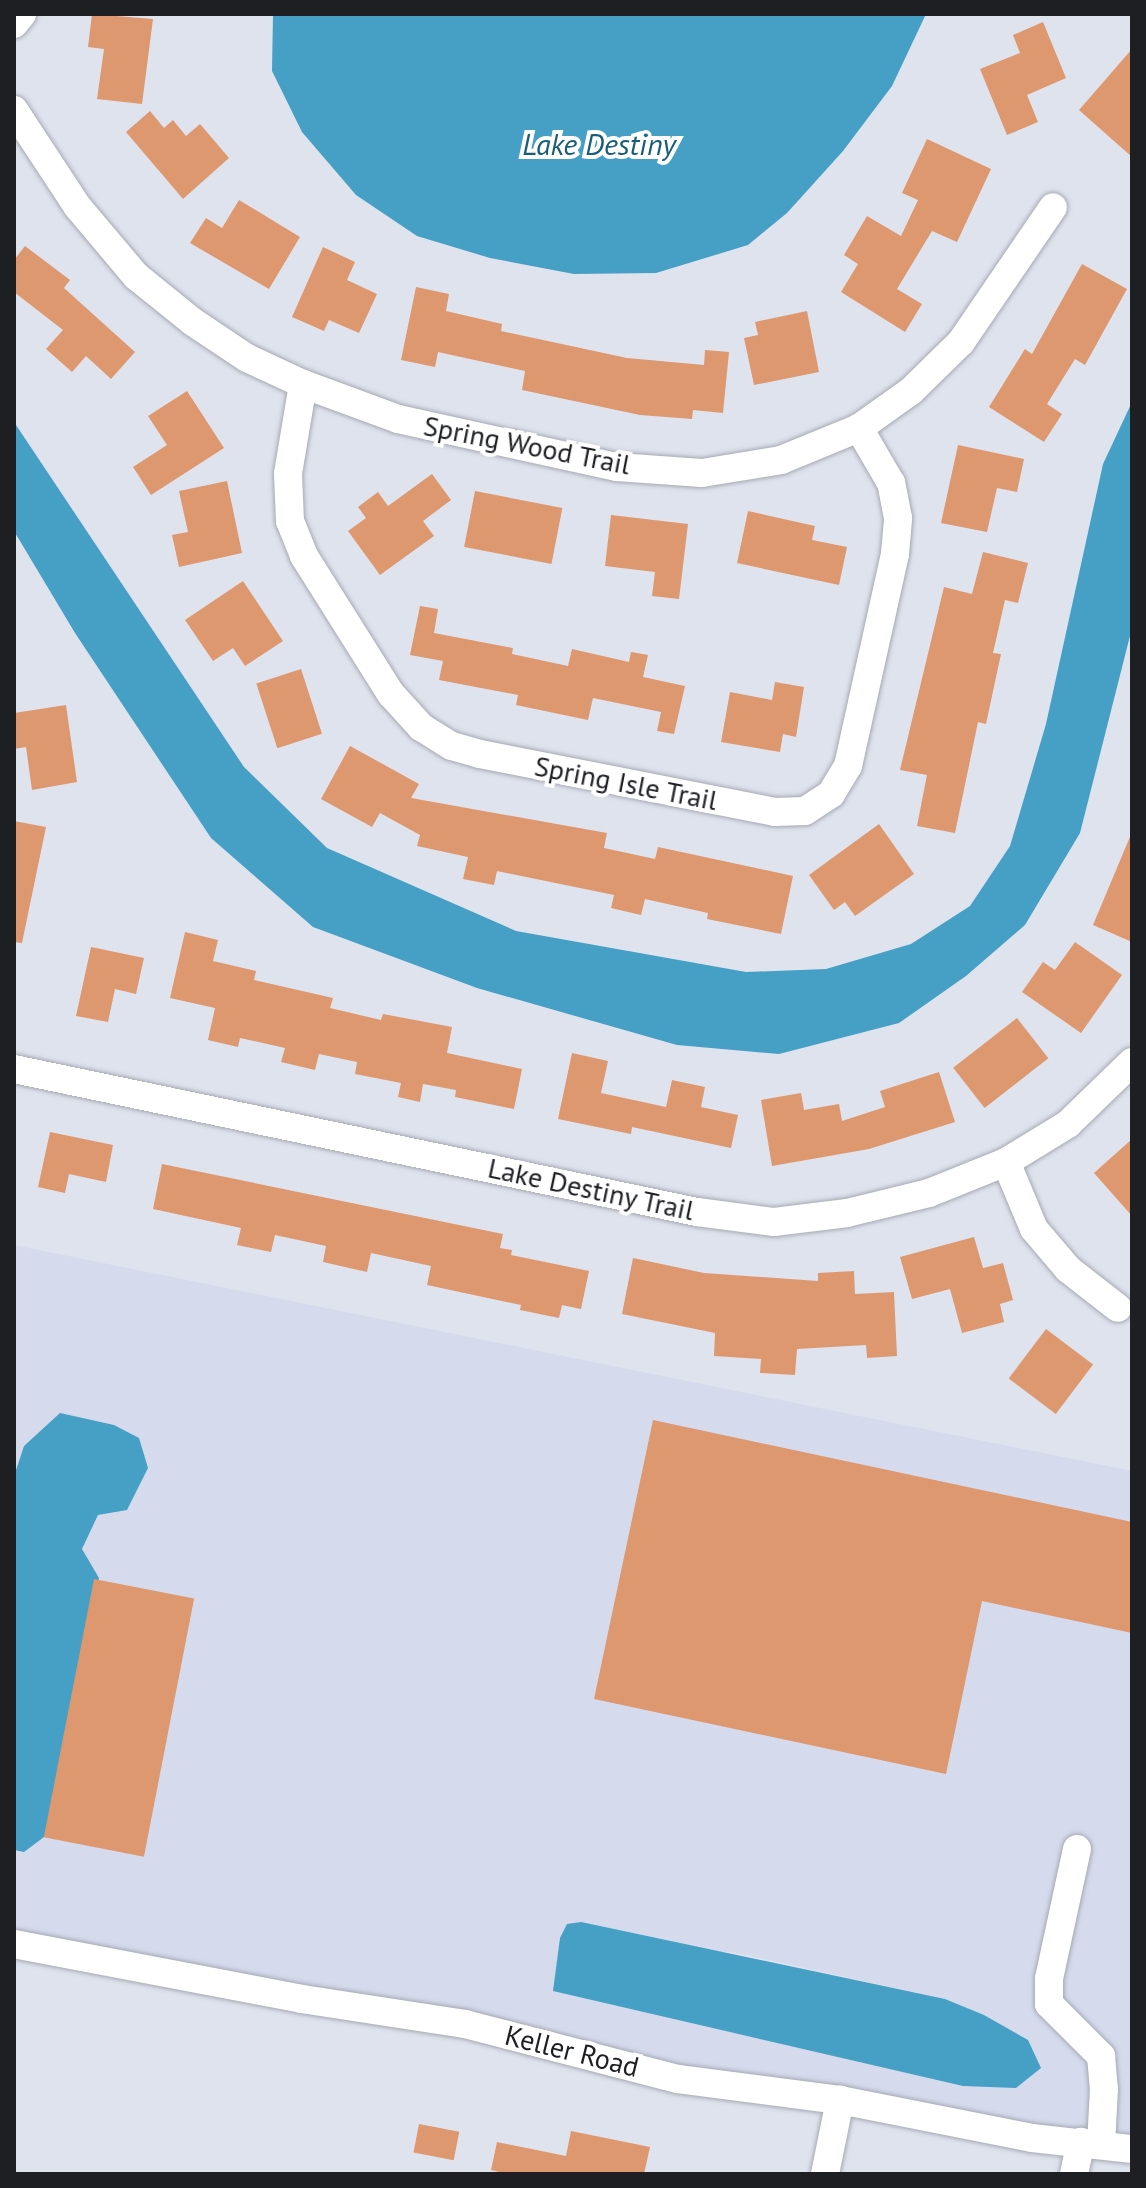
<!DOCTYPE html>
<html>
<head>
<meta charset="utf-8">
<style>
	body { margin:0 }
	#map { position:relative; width:1146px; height:2188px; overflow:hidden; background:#dfe3ed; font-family:"PT Sans",sans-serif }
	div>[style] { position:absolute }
	.built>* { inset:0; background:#d5dbed }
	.water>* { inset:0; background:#469fc4 }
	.building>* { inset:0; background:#dd986f; transform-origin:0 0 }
	.roads { filter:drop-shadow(0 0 2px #a5a9b3) drop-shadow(0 0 2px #a5a9b3) }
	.minor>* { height:28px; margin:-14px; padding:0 14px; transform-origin:14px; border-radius:14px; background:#fff }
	span { translate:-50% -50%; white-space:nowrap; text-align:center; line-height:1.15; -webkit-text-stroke:8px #fff; paint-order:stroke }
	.street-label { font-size:28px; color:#1e1f23 }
	.water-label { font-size:30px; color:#195e78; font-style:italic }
	.frame { position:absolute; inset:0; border:16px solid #1e1f23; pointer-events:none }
</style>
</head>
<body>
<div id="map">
	<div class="built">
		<i style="clip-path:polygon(evenodd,14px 1245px,1132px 1471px,1132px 2138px,1033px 2126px,680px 2068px,304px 1988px,14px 1932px,14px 1850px,24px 1852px,82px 1549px,98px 1515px,24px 1445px,14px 1476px,14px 1245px,617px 1929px,707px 1951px,732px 1952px,945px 1999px,984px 2015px,1028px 2040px,617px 1929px)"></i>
	</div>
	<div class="water">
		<i style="clip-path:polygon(273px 14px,926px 14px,892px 86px,843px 151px,787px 213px,748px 245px,656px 273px,574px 274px,490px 258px,417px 236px,356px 195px,302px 132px,272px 71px)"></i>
		<i style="clip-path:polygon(1132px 402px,1132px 628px,1080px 833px,1025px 925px,966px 976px,899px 1023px,779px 1054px,677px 1045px,477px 988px,313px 927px,211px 838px,75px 633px,14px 531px,14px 422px,244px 767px,327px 848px,516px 931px,746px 972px,826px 969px,911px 944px,970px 906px,1010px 846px,1046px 724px,1103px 464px)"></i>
		<i style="clip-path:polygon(60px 1413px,114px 1425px,139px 1438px,148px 1468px,127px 1510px,98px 1515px,82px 1549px,99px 1578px,48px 1834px,24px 1852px,14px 1850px,14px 1476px,24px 1446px)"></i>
		<i style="clip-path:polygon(581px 1922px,945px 1999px,984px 2015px,1028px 2040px,1041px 2068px,1016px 2088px,963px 2086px,553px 1991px,560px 1938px,567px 1924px)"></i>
	</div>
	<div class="building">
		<i style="clip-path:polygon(92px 14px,153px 19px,142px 104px,97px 99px,104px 49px,88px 47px)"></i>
		<i style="clip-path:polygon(1043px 22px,1066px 78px,1027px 95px,1038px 122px,1007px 135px,980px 69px,1020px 53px,1013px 35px)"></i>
		<i style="clip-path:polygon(1132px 49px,1132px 157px,1079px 110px)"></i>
		<i style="clip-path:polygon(150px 111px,164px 128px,173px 120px,186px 136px,200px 124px,229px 158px,183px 199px,126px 132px)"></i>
		<i style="clip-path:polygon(927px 139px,991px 169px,957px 242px,932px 231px,897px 289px,922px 304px,905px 332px,841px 292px,858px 264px,844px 255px,867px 216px,901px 236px,918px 200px,902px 193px)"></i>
		<i style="clip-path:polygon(239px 200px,300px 237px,269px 289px,190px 243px,206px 218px,222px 228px)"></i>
		<i style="clip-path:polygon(25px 246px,70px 280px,64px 288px,135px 352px,111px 379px,86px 356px,72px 372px,46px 349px,63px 330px,14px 292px,14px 260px)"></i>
		<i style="clip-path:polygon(323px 247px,355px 262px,347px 280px,377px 294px,359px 333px,329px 320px,324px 331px,292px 317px)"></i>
		<i style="clip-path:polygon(1082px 264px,1127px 289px,1085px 365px,1075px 359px,1047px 404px,1062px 414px,1044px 442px,989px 407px,1025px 349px,1032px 354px)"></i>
		<i style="clip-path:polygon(416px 287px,449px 294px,446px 311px,502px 324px,501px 331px,627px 358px,704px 365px,705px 350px,729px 352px,723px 413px,693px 410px,692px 419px,640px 415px,522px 390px,525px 371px,438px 352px,435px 367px,401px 360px)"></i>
		<i style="clip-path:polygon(807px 311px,819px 372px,754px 385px,744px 338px,758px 335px,755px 322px)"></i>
		<i style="clip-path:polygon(187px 391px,224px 448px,151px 495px,133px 467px,167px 445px,148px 416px)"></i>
		<i style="clip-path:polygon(958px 445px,1024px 459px,1017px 492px,997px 488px,987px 532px,941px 523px)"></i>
		<i style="clip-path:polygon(432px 474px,451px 500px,423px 521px,434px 536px,380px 575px,348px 531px,366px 518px,358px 507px,378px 492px,388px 506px)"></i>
		<i style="clip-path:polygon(227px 481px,242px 553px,179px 567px,172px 535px,188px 532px,179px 491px)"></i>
		<i style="left:475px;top:491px;width:89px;height:57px;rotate:11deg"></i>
		<i style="clip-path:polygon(748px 511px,815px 526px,812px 540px,847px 547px,839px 585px,737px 563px)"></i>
		<i style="clip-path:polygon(611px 515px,688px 524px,679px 599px,652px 596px,655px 572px,605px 566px)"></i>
		<i style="clip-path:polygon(983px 552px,1028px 563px,1018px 603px,1005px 600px,993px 653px,1001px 654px,986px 724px,978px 722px,955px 833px,917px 826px,927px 775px,900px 770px,944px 587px,972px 594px)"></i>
		<i style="clip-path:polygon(243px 581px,283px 641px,245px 666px,233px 648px,213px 661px,185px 620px)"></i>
		<i style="clip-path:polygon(420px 606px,438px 609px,434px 633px,513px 648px,512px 654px,568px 666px,572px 649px,629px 662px,631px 652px,648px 655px,643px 677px,685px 686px,674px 734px,657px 731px,661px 712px,593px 698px,588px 720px,516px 705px,518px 695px,439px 680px,443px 661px,410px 655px)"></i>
		<i style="left:301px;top:669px;width:68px;height:47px;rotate:72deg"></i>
		<i style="clip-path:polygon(775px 682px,804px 687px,796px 737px,783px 734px,780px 752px,721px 742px,730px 692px,772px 700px)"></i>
		<i style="clip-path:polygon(66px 705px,77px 782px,32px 790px,26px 747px,14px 749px,14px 713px)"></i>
		<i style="clip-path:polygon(350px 746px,419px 784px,411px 798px,607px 833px,604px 848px,655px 859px,658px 847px,793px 876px,781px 934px,707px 919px,708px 913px,645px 899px,641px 915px,611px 908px,614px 895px,497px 871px,494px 885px,463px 879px,468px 857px,417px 846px,420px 835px,380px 813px,372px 827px,321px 799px)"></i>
		<i style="clip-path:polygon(14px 821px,46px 827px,22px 943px,14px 942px)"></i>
		<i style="clip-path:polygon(879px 824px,914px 874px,855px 916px,845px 902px,834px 910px,809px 875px)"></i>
		<i style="clip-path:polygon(1132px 832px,1132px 942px,1093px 925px)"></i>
		<i style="clip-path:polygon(185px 932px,218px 940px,213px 961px,256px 971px,254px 980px,333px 998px,330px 1008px,381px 1020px,383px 1014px,452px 1027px,447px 1053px,522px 1069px,514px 1109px,455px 1097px,456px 1090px,423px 1084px,420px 1102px,398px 1097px,401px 1083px,355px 1074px,357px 1062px,319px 1054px,315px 1070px,281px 1062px,285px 1048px,240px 1038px,238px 1047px,208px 1040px,215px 1008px,170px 998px)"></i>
		<i style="clip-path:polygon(1075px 942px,1122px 975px,1081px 1033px,1022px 992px,1043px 962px,1055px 970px)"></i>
		<i style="clip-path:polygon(91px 947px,144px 958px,136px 994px,115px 989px,108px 1022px,76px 1016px)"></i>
		<i style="left:1017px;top:1018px;width:51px;height:81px;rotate:52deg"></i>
		<i style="clip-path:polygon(572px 1053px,608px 1061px,601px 1093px,666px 1107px,672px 1080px,705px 1087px,701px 1107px,738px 1115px,731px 1148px,632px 1127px,631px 1134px,558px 1119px)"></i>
		<i style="clip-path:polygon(939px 1072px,955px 1122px,869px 1149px,772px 1166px,761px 1100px,801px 1093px,804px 1110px,839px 1104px,842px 1121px,885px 1107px,880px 1091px)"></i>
		<i style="clip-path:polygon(50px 1132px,113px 1145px,106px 1182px,69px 1174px,65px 1193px,38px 1187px)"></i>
		<i style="clip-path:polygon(1132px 1139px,1132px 1216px,1094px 1173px)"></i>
		<i style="clip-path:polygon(162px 1164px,503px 1234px,500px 1248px,512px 1250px,511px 1255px,589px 1271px,581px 1309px,562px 1305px,559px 1318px,520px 1310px,521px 1305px,427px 1285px,431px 1266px,371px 1253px,367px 1272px,323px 1262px,326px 1246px,275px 1235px,271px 1252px,237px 1245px,241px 1228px,153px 1209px)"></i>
		<i style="clip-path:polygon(974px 1237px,983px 1268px,1003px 1263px,1013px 1300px,1000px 1304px,1004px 1322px,962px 1333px,950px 1289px,912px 1299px,900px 1257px)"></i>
		<i style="clip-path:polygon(633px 1258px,704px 1273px,818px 1281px,818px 1273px,854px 1271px,855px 1294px,894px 1292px,897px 1356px,867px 1358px,866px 1345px,797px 1349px,795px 1375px,760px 1373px,761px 1359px,714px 1356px,715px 1333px,622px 1314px)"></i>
		<i style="left:1046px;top:1329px;width:59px;height:62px;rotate:37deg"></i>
		<i style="clip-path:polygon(653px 1420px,1132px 1522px,1132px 1633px,982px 1601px,946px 1774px,594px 1699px)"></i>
		<i style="left:94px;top:1579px;width:102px;height:263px;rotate:11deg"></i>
		<i style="left:419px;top:2124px;width:41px;height:29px;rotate:11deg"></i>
		<i style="clip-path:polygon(571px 2131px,650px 2147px,644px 2174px,507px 2174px,491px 2170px,497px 2142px,566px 2156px)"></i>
	</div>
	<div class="roads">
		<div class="minor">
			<i style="left:14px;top:24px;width:13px;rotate:-51deg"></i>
			<i style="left:14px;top:110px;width:115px;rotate:56.7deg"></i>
			<i style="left:77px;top:206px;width:92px;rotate:49.9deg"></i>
			<i style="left:136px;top:276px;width:73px;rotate:38.9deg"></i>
			<i style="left:193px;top:322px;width:65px;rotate:33.7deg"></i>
			<i style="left:247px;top:358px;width:62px;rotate:24.9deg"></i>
			<i style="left:303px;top:384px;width:101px;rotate:20.2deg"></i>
			<i style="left:398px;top:419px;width:224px;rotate:12.4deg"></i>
			<i style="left:617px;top:467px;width:85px;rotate:4deg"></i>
			<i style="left:702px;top:473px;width:80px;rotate:-9.3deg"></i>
			<i style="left:781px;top:460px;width:84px;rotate:-22.3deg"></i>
			<i style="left:859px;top:428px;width:64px;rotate:-35.4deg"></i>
			<i style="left:911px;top:391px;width:70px;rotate:-44.4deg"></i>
			<i style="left:961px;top:342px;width:163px;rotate:-55.7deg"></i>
			<i style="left:303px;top:384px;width:91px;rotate:99.5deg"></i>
			<i style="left:288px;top:474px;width:47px;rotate:87.6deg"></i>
			<i style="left:290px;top:521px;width:38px;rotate:68deg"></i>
			<i style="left:304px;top:556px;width:163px;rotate:57.8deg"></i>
			<i style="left:391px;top:694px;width:45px;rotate:47.7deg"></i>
			<i style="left:421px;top:727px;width:36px;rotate:32deg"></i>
			<i style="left:452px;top:746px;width:29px;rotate:16deg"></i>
			<i style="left:480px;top:754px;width:301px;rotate:11.1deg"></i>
			<i style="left:775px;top:812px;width:30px;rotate:-2deg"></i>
			<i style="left:805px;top:811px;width:31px;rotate:-33deg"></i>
			<i style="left:831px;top:794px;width:33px;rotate:-59deg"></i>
			<i style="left:848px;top:766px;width:217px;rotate:-77.5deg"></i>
			<i style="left:895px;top:554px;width:36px;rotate:-85deg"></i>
			<i style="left:898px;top:518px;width:36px;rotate:-101deg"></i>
			<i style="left:891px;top:483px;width:64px;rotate:-120.2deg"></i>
			<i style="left:14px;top:1069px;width:698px;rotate:11.83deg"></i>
			<i style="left:697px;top:1212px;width:78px;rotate:7.4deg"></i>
			<i style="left:774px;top:1222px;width:74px;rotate:-7deg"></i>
			<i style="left:847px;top:1213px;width:84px;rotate:-13.7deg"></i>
			<i style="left:929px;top:1193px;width:83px;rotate:-21.9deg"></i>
			<i style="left:1006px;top:1162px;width:73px;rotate:-31.5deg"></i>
			<i style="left:1068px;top:1124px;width:89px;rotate:-44.1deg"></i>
			<i style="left:1006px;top:1162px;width:73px;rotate:67.3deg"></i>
			<i style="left:1034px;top:1229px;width:52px;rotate:49.6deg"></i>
			<i style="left:1068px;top:1269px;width:63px;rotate:38deg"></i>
			<i style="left:1077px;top:1849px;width:133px;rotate:102.2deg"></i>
			<i style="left:1049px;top:1979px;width:25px;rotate:90deg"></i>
			<i style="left:1049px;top:2004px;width:74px;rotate:45deg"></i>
			<i style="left:1101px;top:2056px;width:33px;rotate:85deg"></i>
			<i style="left:1104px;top:2089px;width:56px;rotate:93.1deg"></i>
			<i style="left:14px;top:1944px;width:293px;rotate:10.8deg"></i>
			<i style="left:302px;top:1999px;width:165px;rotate:8.7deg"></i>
			<i style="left:465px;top:2024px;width:220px;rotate:14.5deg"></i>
			<i style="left:678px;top:2079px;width:163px;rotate:7.4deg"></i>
			<i style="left:840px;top:2100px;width:196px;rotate:11.2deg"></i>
			<i style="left:1032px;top:2138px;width:101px;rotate:6.3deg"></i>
			<i style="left:825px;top:2174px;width:76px;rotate:-78.5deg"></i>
			<i style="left:1074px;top:2174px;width:33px;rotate:-78deg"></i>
		</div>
	</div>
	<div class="street-label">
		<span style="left:527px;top:445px;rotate:11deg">Spring Wood Trail</span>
		<span style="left:626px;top:783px;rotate:11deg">Spring Isle Trail</span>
		<span style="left:591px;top:1189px;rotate:12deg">Lake Destiny Trail</span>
		<span style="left:572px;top:2051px;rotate:14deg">Keller Road</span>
	</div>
	<div class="water-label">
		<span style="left:599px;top:144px">Lake Destiny</span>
	</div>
	<div class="frame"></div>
</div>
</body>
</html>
